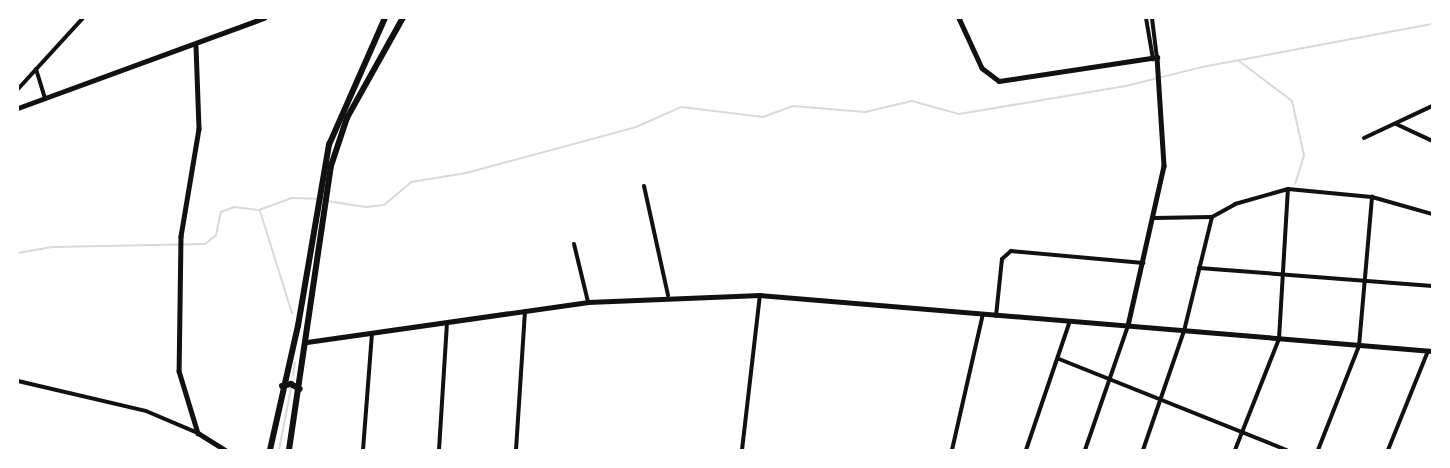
<!DOCTYPE html>
<html>
<head>
<meta charset="utf-8">
<style>
	body { margin:0 }
	#map { position:relative; width:1450px; height:468px; overflow:hidden; background:#fff; font-family:Arial,sans-serif }
	div>[style] { position:absolute }
	.stream>* { height:2px; margin:-1px; padding:0 1px; transform-origin:1px; border-radius:1px; background:#d9d9d9 }
	.minor>* { height:4px; margin:-2px; padding:0 2px; transform-origin:2px; border-radius:2px; background:#111 }
	.tertiary>* { height:4.5px; margin:-2.25px; padding:0 2.25px; transform-origin:2.25px; border-radius:2.25px; background:#111 }
	.primary>* { height:5.5px; margin:-2.75px; padding:0 2.75px; transform-origin:2.75px; border-radius:2.75px; background:#111 }
	span { translate:-50% -50%; white-space:nowrap; text-align:center; line-height:1.15; -webkit-text-stroke:4px #fff; paint-order:stroke }
	.frame { position:absolute; inset:0; border:19px solid #fff; pointer-events:none }
</style>
</head>
<body>
<div id="map">
	<div class="stream">
		<i style="left:1239px;top:61px;width:66px;rotate:37deg"></i>
		<i style="left:1292px;top:101px;width:55px;rotate:77.5deg"></i>
		<i style="left:1304px;top:155px;width:30px;rotate:107deg"></i>
		<i style="left:327px;top:201px;width:39px;rotate:9deg"></i>
		<i style="left:366px;top:207px;width:18px;rotate:-6deg"></i>
		<i style="left:384px;top:205px;width:35px;rotate:-40deg"></i>
		<i style="left:411px;top:182px;width:56px;rotate:-9.3deg"></i>
		<i style="left:466px;top:173px;width:176px;rotate:-15.1deg"></i>
		<i style="left:636px;top:127px;width:49px;rotate:-24deg"></i>
		<i style="left:681px;top:107px;width:83px;rotate:7deg"></i>
		<i style="left:763px;top:117px;width:32px;rotate:-20deg"></i>
		<i style="left:793px;top:106px;width:72px;rotate:4.8deg"></i>
		<i style="left:865px;top:112px;width:48px;rotate:-13.2deg"></i>
		<i style="left:912px;top:101px;width:49px;rotate:15.5deg"></i>
		<i style="left:959px;top:114px;width:169px;rotate:-9.5deg"></i>
		<i style="left:1126px;top:86px;width:78px;rotate:-14deg"></i>
		<i style="left:1202px;top:67px;width:234px;rotate:-10.6deg"></i>
		<i style="left:260px;top:211px;width:107px;rotate:72.6deg"></i>
		<i style="left:18px;top:253px;width:36px;rotate:-10deg"></i>
		<i style="left:53px;top:247px;width:152px;rotate:-1.1deg"></i>
		<i style="left:205px;top:244px;width:14px;rotate:-39deg"></i>
		<i style="left:216px;top:235px;width:24px;rotate:-78deg"></i>
		<i style="left:221px;top:212px;width:14px;rotate:-21deg"></i>
		<i style="left:234px;top:207px;width:25px;rotate:7deg"></i>
		<i style="left:259px;top:210px;width:35px;rotate:-20deg"></i>
		<i style="left:292px;top:198px;width:25px;rotate:2deg"></i>
		<i style="left:293px;top:376px;width:14px;rotate:-82deg"></i>
		<i style="left:279px;top:450px;width:63px;rotate:-79deg"></i>
	</div>
	<div class="minor">
		<i style="left:1146px;top:18px;width:42px;rotate:80.3deg"></i>
		<i style="left:1152px;top:18px;width:39px;rotate:83deg"></i>
		<i style="left:36px;top:69px;width:30px;rotate:73deg"></i>
		<i style="left:18px;top:89px;width:96px;rotate:-47.5deg"></i>
		<i style="left:1396px;top:124px;width:40px;rotate:25deg"></i>
		<i style="left:1364px;top:138px;width:75px;rotate:-25.2deg"></i>
		<i style="left:644px;top:186px;width:112px;rotate:77.6deg"></i>
		<i style="left:1154px;top:218px;width:58px;rotate:-1deg"></i>
		<i style="left:1212px;top:217px;width:26px;rotate:-29deg"></i>
		<i style="left:1235px;top:204px;width:55px;rotate:-15.8deg"></i>
		<i style="left:1288px;top:189px;width:84px;rotate:5.4deg"></i>
		<i style="left:1372px;top:197px;width:62px;rotate:15.8deg"></i>
		<i style="left:574px;top:244px;width:60px;rotate:76.4deg"></i>
		<i style="left:1199px;top:268px;width:234px;rotate:4.4deg"></i>
		<i style="left:996px;top:316px;width:57px;rotate:-84deg"></i>
		<i style="left:1002px;top:259px;width:12px;rotate:-42deg"></i>
		<i style="left:1011px;top:251px;width:133px;rotate:5.2deg"></i>
		<i style="left:1059px;top:359px;width:245px;rotate:21.8deg"></i>
		<i style="left:18px;top:381px;width:131px;rotate:13.2deg"></i>
		<i style="left:146px;top:411px;width:56px;rotate:22.9deg"></i>
		<i style="left:363px;top:450px;width:117px;rotate:-85.6deg"></i>
		<i style="left:439px;top:450px;width:126px;rotate:-86.4deg"></i>
		<i style="left:516px;top:450px;width:139px;rotate:-86.3deg"></i>
		<i style="left:742px;top:450px;width:156px;rotate:-83.4deg"></i>
		<i style="left:952px;top:450px;width:139px;rotate:-77.2deg"></i>
		<i style="left:1026px;top:450px;width:136px;rotate:-71.2deg"></i>
		<i style="left:1085px;top:450px;width:131px;rotate:-70.9deg"></i>
		<i style="left:1143px;top:450px;width:126px;rotate:-71deg"></i>
		<i style="left:1184px;top:331px;width:117px;rotate:-76.2deg"></i>
		<i style="left:1235px;top:450px;width:119px;rotate:-68.4deg"></i>
		<i style="left:1279px;top:339px;width:150px;rotate:-86.6deg"></i>
		<i style="left:1318px;top:450px;width:112px;rotate:-68.5deg"></i>
		<i style="left:1359px;top:346px;width:150px;rotate:-85deg"></i>
		<i style="left:1388px;top:450px;width:107px;rotate:-68deg"></i>
	</div>
	<div class="tertiary">
		<i style="left:959px;top:18px;width:55px;rotate:65.3deg"></i>
		<i style="left:982px;top:68px;width:21px;rotate:37deg"></i>
		<i style="left:999px;top:81px;width:160px;rotate:-8.6deg"></i>
		<i style="left:1157px;top:57px;width:109px;rotate:86.3deg"></i>
		<i style="left:1164px;top:166px;width:164px;rotate:102.7deg"></i>
		<i style="left:196px;top:46px;width:83px;rotate:87.9deg"></i>
		<i style="left:199px;top:129px;width:109px;rotate:99.5deg"></i>
		<i style="left:181px;top:236px;width:135px;rotate:90.8deg"></i>
		<i style="left:179px;top:371px;width:65px;rotate:73deg"></i>
		<i style="left:198px;top:433px;width:32px;rotate:32deg"></i>
		<i style="left:18px;top:108px;width:262px;rotate:-20.1deg"></i>
		<i style="left:307px;top:342px;width:284px;rotate:-8.1deg"></i>
		<i style="left:588px;top:302px;width:172px;rotate:-2.3deg"></i>
		<i style="left:760px;top:295px;width:674px;rotate:4.76deg"></i>
	</div>
	<div class="primary">
		<i style="left:282px;top:386px;width:9px;rotate:-13deg"></i>
		<i style="left:291px;top:384px;width:10px;rotate:29deg"></i>
		<i style="left:270px;top:450px;width:127px;rotate:-77.3deg"></i>
		<i style="left:298px;top:326px;width:184px;rotate:-80.3deg"></i>
		<i style="left:329px;top:145px;width:139px;rotate:-66.2deg"></i>
		<i style="left:289px;top:450px;width:287px;rotate:-81.6deg"></i>
		<i style="left:331px;top:166px;width:51px;rotate:-71.6deg"></i>
		<i style="left:347px;top:118px;width:115px;rotate:-60.8deg"></i>
	</div>
	<div class="frame"></div>
</div>
</body>
</html>
